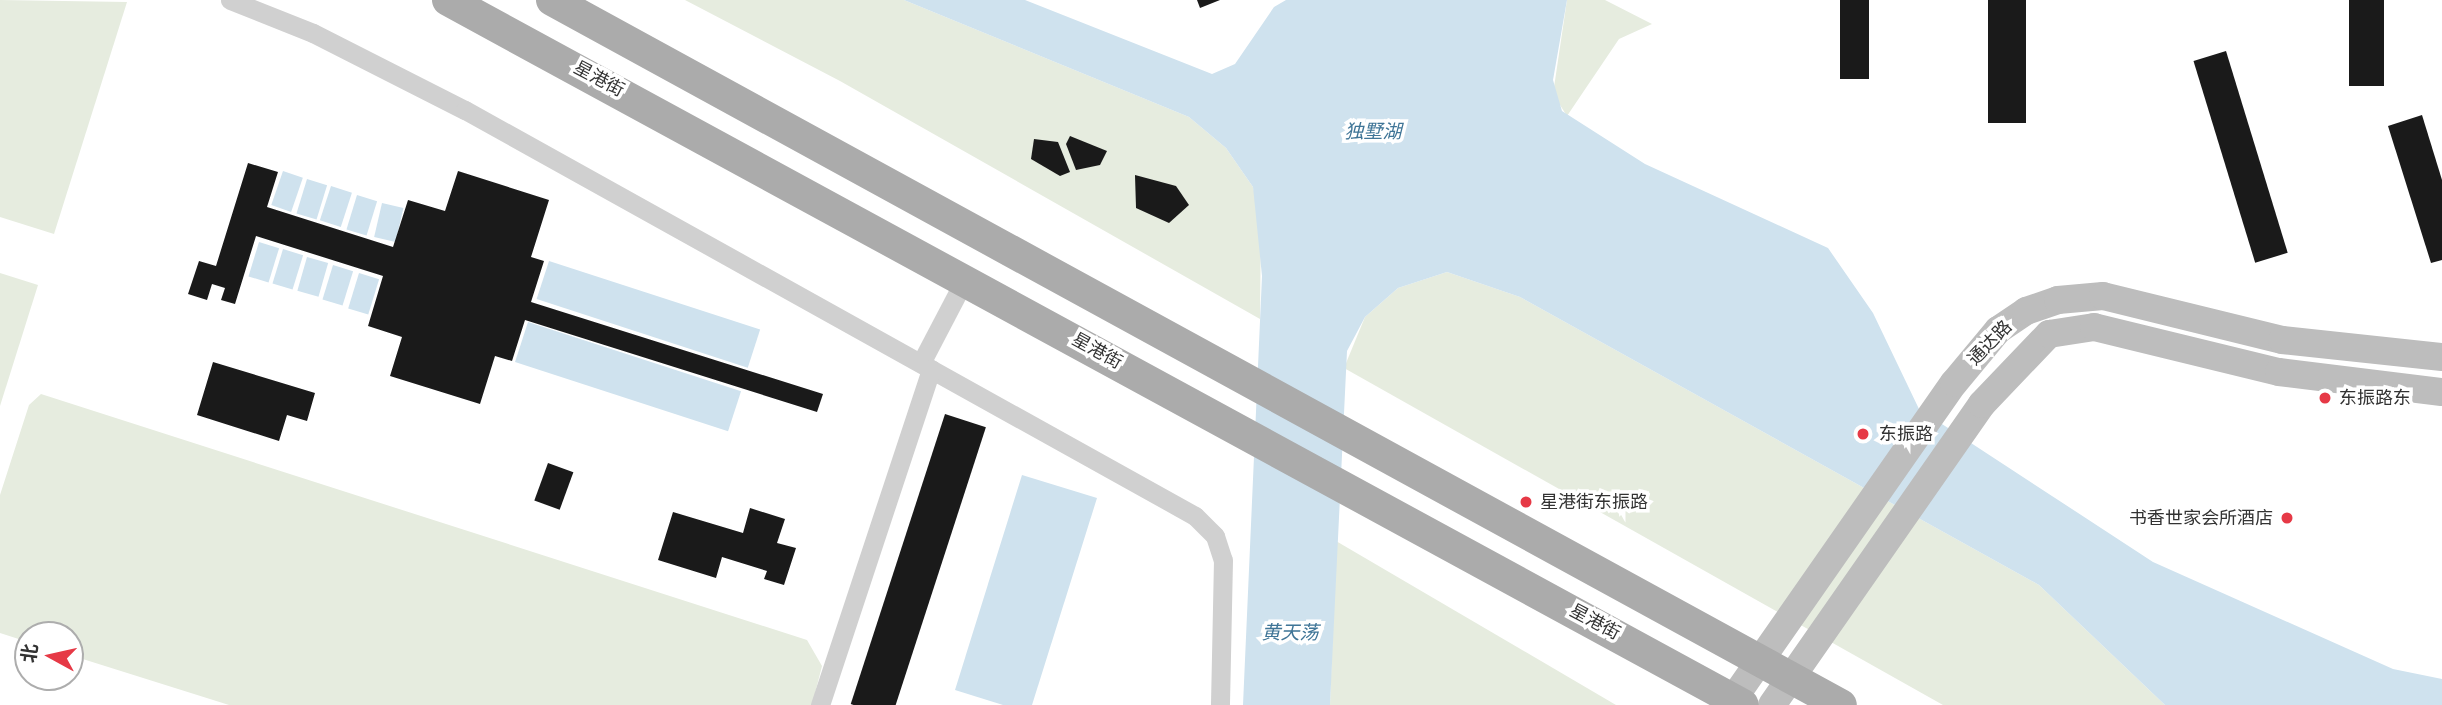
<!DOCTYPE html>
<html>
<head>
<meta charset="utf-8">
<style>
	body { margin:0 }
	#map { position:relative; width:2442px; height:705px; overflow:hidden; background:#fff; font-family:"Fira Sans","Noto Sans SC",sans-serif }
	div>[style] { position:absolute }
	.green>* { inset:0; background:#e6ecdf }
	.water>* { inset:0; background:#cfe2ee; transform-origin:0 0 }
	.building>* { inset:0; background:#1a1a1a; transform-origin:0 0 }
	.street>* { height:19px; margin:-9.5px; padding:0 9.5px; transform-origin:9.5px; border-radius:9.5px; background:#d0d0d0 }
	.secondary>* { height:28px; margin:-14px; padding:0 14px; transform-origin:14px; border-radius:14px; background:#bdbdbd }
	.primary>* { height:32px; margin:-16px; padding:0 16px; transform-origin:16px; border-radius:16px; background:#ababab }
	.dots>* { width:19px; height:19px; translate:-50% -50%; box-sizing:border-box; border:4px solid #fff; border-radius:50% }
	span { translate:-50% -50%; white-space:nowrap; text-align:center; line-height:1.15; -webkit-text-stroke:7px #fff; paint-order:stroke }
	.street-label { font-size:18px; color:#333 }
	.poi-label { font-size:18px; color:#333 }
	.left { translate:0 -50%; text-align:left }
	.right { translate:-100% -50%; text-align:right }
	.water-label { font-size:19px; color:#3f7597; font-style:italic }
	.north { position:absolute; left:14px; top:621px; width:70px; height:70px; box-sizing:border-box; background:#fff; border:2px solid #adadad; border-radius:50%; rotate:278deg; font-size:19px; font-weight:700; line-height:28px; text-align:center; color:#333 }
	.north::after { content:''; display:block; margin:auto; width:24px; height:32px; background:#e63946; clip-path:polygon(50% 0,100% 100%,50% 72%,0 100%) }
</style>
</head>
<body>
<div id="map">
	<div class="green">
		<i style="clip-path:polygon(0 0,127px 2px,54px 234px,0 217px)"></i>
		<i style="clip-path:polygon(685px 0,904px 0,1189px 117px,1226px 148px,1253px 187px,1261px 219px,1260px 319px,840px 81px)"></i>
		<i style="clip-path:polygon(1567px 0,1605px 0,1652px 24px,1619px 39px,1567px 116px,1553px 94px)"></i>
		<i style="clip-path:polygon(1447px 272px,1520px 297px,2039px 585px,2165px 705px,1943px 705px,1344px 368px,1365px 317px,1398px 288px)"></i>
		<i style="clip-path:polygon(0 273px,38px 285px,0 406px)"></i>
		<i style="clip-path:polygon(41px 394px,807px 640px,822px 666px,812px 705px,229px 705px,70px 655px,70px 635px,28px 635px,28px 642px,0 633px,0 495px,29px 405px)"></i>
		<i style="clip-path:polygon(1336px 541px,1616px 705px,1330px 705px)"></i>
	</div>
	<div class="water">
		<i style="clip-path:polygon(904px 0,1025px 0,1212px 74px,1235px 64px,1274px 7px,1286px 0,1567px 0,1553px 80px,1562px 111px,1645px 164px,1828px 248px,1873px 313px,1919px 409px,2153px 562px,2393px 669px,2442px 679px,2442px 705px,2165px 705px,2039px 585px,1520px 297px,1447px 272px,1398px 288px,1365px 317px,1347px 351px,1330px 705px,1243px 705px,1262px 276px,1253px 187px,1226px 148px,1189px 117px)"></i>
		<i style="left:283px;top:171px;width:21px;height:36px;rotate:19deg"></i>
		<i style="left:307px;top:179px;width:21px;height:36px;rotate:17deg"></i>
		<i style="left:331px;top:186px;width:22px;height:36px;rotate:18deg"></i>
		<i style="left:357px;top:195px;width:21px;height:36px;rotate:17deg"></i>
		<i style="left:382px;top:203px;width:22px;height:35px;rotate:13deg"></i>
		<i style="left:259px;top:242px;width:21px;height:36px;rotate:17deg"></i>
		<i style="left:283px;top:249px;width:21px;height:36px;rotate:17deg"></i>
		<i style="left:307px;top:257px;width:22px;height:35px;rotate:16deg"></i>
		<i style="left:549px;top:261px;width:222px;height:40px;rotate:18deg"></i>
		<i style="left:333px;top:265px;width:21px;height:36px;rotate:17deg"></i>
		<i style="left:359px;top:273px;width:21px;height:37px;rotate:17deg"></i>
		<i style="left:528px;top:322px;width:224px;height:42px;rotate:18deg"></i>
		<i style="clip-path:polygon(1022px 475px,1097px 498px,1032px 705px,1003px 705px,955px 690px)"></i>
	</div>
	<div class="building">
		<i style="clip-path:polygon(1197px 0,1220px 0,1200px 8px)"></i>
		<i style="left:1840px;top:0;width:29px;height:79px"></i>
		<i style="left:1988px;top:0;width:38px;height:123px"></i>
		<i style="left:2349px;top:0;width:35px;height:86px"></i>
		<i style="left:2226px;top:51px;width:211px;height:34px;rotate:73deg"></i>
		<i style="clip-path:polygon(2422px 115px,2442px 180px,2442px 260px,2431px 263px,2388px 126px)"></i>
		<i style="clip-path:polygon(1070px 136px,1107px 151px,1100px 165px,1076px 170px,1066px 144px)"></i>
		<i style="clip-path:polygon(1034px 139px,1058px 142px,1070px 172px,1060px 176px,1031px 159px)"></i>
		<i style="clip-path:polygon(248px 163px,278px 172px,267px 207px,393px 247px,408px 200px,445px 211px,458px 171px,549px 200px,531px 257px,544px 261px,531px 302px,823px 394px,817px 412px,525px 320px,512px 361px,495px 356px,480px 404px,390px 376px,402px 337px,368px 326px,383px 276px,256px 236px,235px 304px,221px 300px,225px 288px,212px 284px,207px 300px,188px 294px,199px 261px,216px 266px)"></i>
		<i style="clip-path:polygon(1135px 175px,1176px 186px,1189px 205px,1169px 223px,1136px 208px)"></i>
		<i style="clip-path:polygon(213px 362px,315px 393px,307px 421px,287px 415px,279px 441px,197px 415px)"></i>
		<i style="left:945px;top:414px;width:43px;height:305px;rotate:18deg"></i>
		<i style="left:548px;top:463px;width:27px;height:40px;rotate:20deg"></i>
		<i style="clip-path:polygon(750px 508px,785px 519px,777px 543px,796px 548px,784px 585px,764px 579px,767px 571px,722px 557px,716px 578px,658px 560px,673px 512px,743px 533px)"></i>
	</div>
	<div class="street">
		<i style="left:230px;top:0;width:89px;rotate:21.7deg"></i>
		<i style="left:313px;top:33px;width:170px;rotate:26.9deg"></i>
		<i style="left:465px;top:110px;width:835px;rotate:29.08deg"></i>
		<i style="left:1195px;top:516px;width:28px;rotate:45deg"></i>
		<i style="left:1215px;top:536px;width:25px;rotate:72deg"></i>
		<i style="left:1223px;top:560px;width:145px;rotate:91.2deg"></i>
		<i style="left:921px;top:363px;width:95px;rotate:-62.4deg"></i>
		<i style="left:820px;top:705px;width:354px;rotate:-71.7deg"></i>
	</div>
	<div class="secondary">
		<i style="left:1729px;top:705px;width:393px;rotate:-55.1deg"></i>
		<i style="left:1954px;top:383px;width:69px;rotate:-50.3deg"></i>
		<i style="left:1998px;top:330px;width:34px;rotate:-34deg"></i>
		<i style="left:2026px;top:311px;width:34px;rotate:-19deg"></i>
		<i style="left:2058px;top:300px;width:45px;rotate:-5.1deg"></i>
		<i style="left:2103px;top:296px;width:184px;rotate:13.8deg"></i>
		<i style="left:2282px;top:340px;width:161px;rotate:6.1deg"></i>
		<i style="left:1772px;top:705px;width:367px;rotate:-55.1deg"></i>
		<i style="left:1982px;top:404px;width:97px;rotate:-46.3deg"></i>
		<i style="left:2049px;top:334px;width:46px;rotate:-8.8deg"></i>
		<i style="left:2094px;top:327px;width:190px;rotate:13.7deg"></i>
		<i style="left:2279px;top:372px;width:164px;rotate:7deg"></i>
	</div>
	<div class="primary">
		<i style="left:448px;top:0;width:1474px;rotate:28.56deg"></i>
		<i style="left:552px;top:0;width:1469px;rotate:28.68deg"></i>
	</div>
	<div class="dots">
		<i style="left:2325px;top:398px;background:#e63946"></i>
		<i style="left:1863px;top:434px;background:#e63946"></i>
		<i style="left:1526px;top:502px;background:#e63946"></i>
		<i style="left:2287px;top:518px;background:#e63946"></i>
	</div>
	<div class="street-label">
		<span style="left:599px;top:79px;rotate:28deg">星港街</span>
		<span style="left:1990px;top:343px;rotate:-46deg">通达路</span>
		<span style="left:1097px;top:351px;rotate:29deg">星港街</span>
		<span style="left:1595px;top:622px;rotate:28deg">星港街</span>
	</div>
	<div class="poi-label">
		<span class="left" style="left:2339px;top:398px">东振路东</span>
		<span class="left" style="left:1879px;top:434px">东振路</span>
		<span class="left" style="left:1540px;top:502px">星港街东振路</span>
		<span class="right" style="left:2273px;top:518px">书香世家会所酒店</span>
	</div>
	<div class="water-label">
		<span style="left:1373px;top:132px">独墅湖</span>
		<span style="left:1290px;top:633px">黄天荡</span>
	</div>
	<div class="north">北</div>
</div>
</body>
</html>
